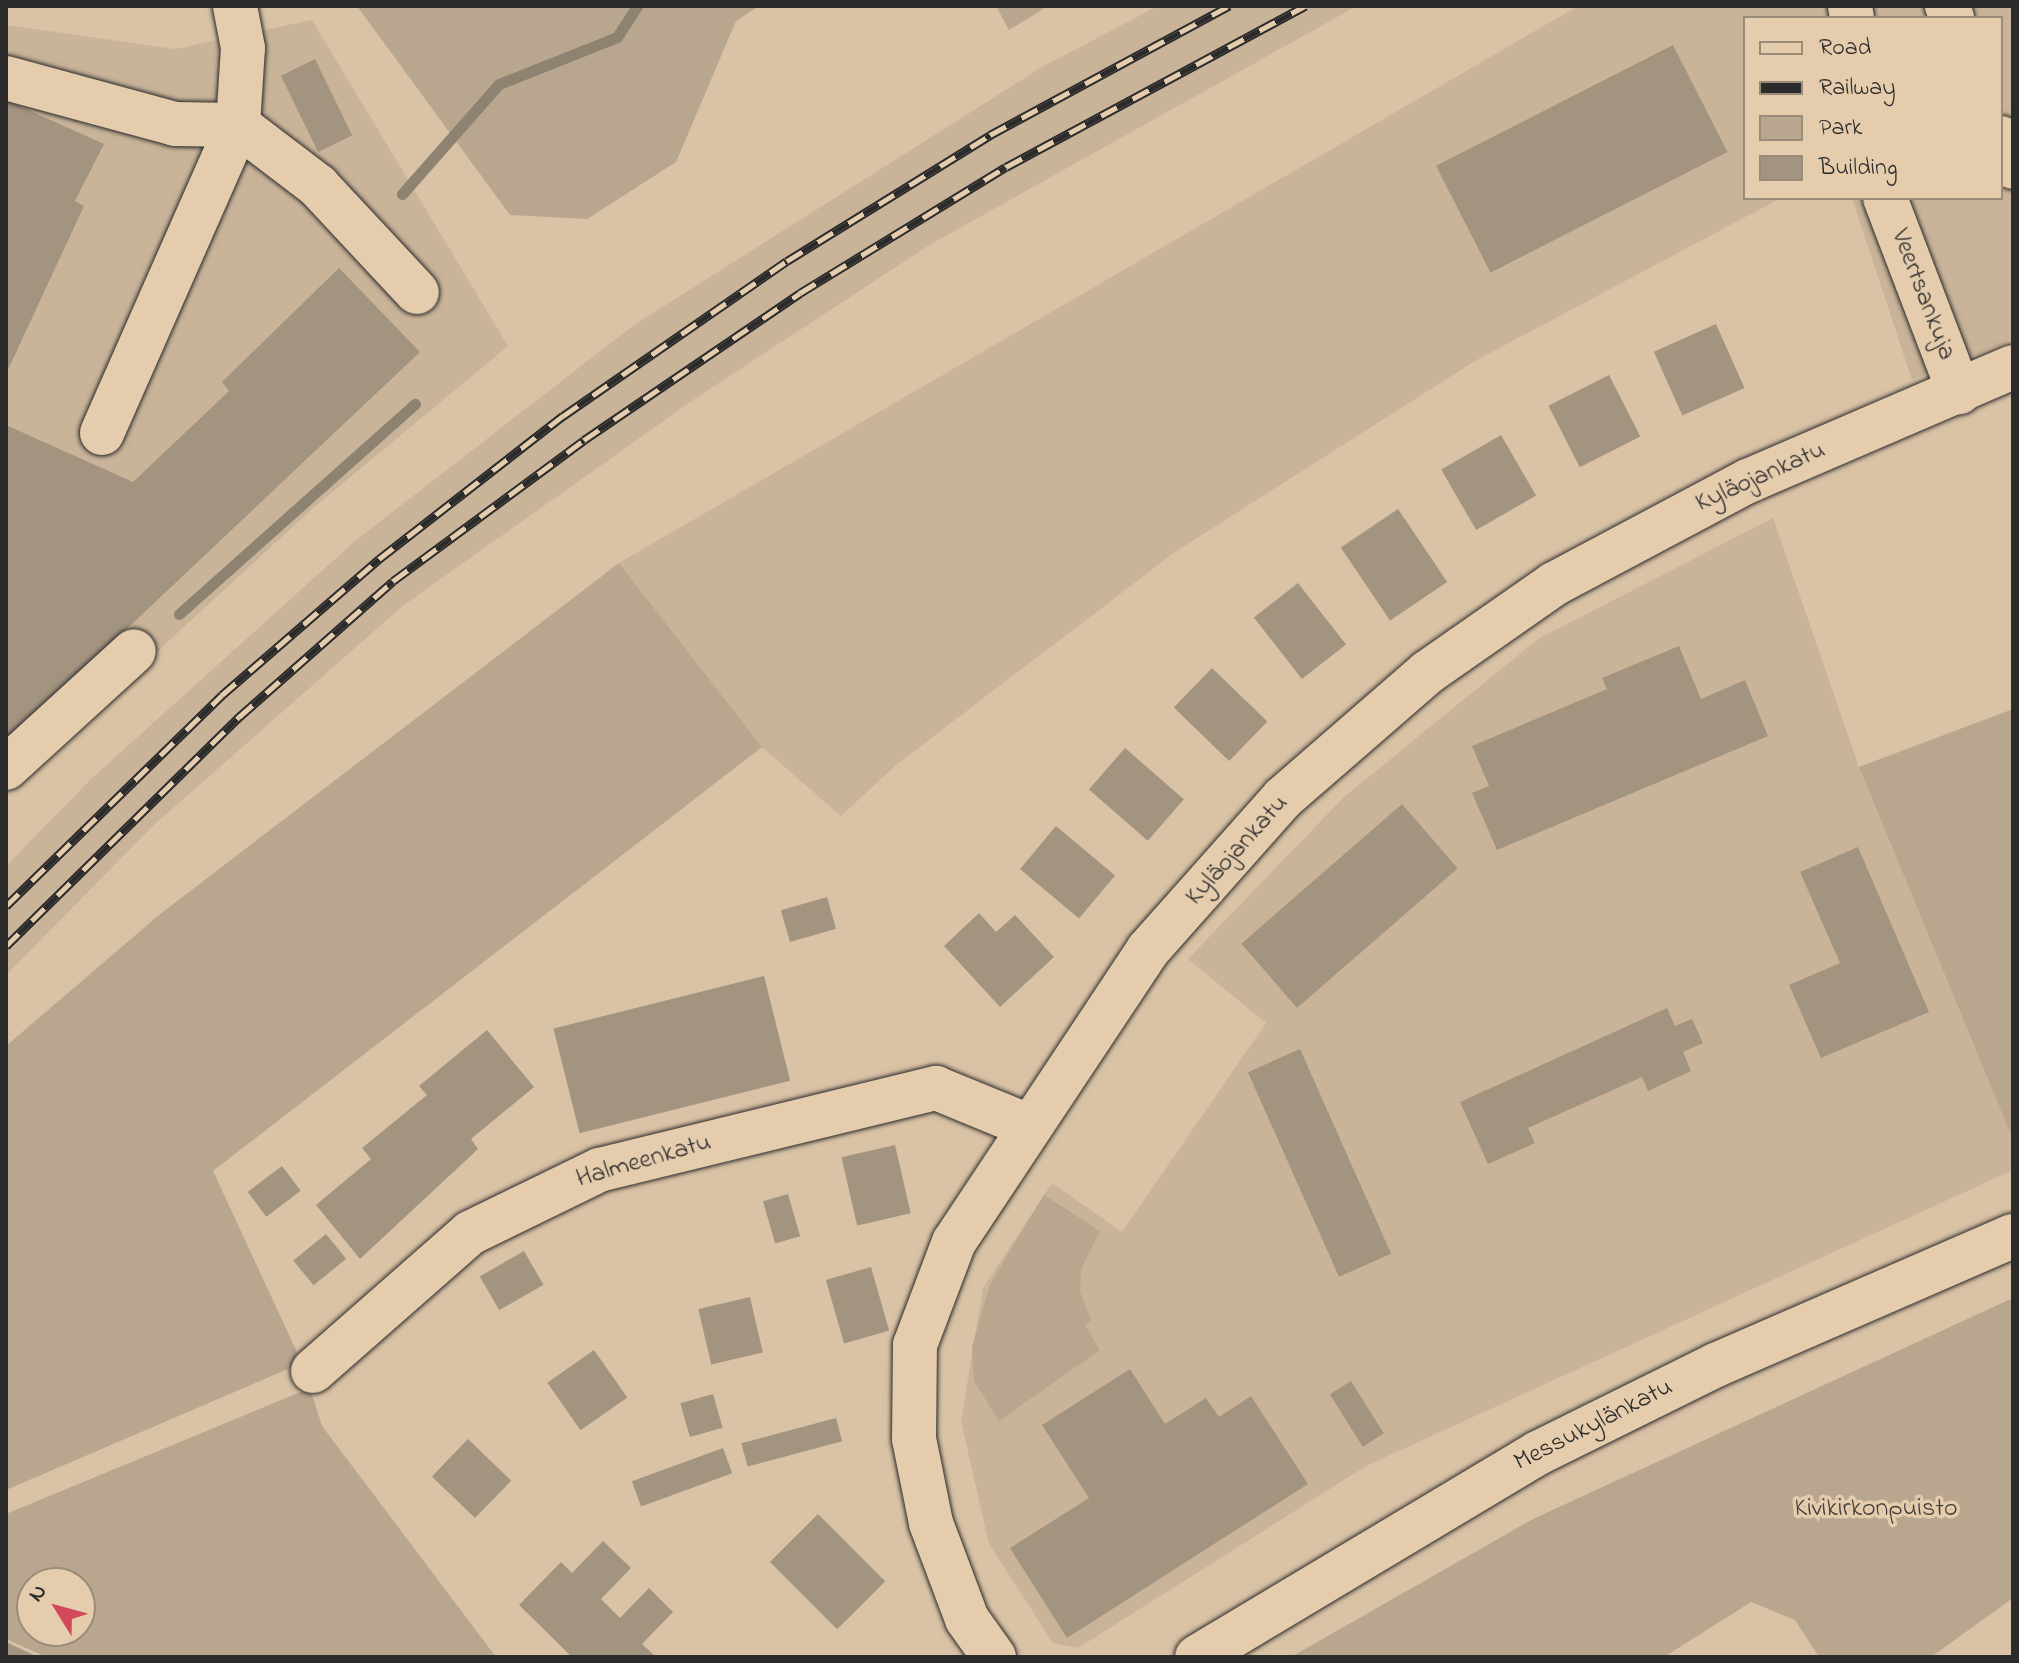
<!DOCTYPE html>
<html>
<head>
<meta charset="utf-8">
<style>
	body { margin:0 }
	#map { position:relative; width:2019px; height:1663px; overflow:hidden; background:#d9c2a5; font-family:"Indie Flower",sans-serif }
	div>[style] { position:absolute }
	.built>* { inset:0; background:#c9b49a }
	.green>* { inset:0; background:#b9a68f }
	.stream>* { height:11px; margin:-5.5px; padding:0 5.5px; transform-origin:5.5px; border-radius:5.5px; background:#8e8271 }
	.building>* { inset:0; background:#a39480; transform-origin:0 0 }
	.roads { filter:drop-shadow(0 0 2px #2b2b2b) drop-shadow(0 0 2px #2b2b2b) }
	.minor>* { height:44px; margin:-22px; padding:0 22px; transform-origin:22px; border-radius:22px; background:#e4ccad }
	.major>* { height:44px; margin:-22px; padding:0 22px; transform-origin:22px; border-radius:22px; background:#e4ccad }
	.rail>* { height:9px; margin-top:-4.5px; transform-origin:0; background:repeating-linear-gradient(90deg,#e4ccad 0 18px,#2b2b2b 0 36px); box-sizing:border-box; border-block:2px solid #2b2b2b }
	span { translate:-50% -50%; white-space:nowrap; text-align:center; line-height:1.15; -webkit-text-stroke:7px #e4ccad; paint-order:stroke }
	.street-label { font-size:26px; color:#2b2b2b }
	.park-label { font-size:26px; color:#403d3a }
	.frame { position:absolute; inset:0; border:8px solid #2b2b2b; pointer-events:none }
	.legend { position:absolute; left:1743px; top:16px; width:260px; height:184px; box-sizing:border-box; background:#e4ccad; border:2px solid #9a8c79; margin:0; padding:10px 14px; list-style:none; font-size:24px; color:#2b2b2b }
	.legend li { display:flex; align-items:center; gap:16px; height:40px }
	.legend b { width:40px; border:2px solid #9a8c79 }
	.north { position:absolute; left:16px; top:1567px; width:80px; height:80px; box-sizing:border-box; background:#e4ccad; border:2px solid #9a8c79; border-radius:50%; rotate:307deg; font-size:22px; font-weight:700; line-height:32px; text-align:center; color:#2b2b2b }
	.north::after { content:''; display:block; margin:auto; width:28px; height:36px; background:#d1495b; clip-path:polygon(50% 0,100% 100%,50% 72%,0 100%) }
</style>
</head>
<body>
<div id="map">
	<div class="built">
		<i style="clip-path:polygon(1158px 6px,1357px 6px,931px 244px,696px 398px,404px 605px,156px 823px,6px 975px,6px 866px,91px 779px,355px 541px,634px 325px,1042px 67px)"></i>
		<i style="clip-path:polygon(1578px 6px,2013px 6px,2013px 339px,1912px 380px,1852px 198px,2001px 198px,2001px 18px,1745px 18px,1745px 198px,1781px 198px,1475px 361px,1175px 552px,896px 765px,841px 816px,762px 747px,619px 563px)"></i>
		<i style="clip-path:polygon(312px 20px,508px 346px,312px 509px,6px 791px,6px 25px,175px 49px)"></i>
		<i style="clip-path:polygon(1773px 518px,1859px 767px,2013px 1140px,2013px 1170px,1366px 1466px,1078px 1648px,1053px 1643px,989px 1544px,961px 1421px,983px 1288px,1052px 1183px,1122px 1232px,1266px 1023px,1188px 959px,1344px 797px,1538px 639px)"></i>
	</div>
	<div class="green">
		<i style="clip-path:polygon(357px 6px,759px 6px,736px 21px,676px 162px,587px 219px,510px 215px)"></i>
		<i style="clip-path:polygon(996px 6px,1048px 6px,1009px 30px)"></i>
		<i style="clip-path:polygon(619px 563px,762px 747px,213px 1171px,302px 1363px,6px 1490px,6px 1046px,159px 915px)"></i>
		<i style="clip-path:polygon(2013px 709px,2013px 1140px,1859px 767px)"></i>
		<i style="clip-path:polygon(1044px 1195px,1100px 1231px,1081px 1269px,1080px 1292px,1091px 1320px,1085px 1325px,1100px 1350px,999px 1421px,974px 1381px,972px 1347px,990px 1284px)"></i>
		<i style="clip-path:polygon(2013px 1298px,2013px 1598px,1931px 1657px,1819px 1657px,1795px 1620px,1751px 1602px,1664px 1657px,1291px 1657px,1533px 1519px)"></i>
		<i style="clip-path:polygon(evenodd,310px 1388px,322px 1426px,496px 1657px,46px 1657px,6px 1639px,6px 1514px,310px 1388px,32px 1583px,80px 1583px,80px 1631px,32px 1631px,32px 1583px)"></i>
	</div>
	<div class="stream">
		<i style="left:402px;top:194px;width:147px;rotate:-48.6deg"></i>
		<i style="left:499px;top:84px;width:127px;rotate:-21.7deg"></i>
		<i style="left:617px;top:37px;width:37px;rotate:-57deg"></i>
		<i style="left:179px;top:614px;width:316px;rotate:-41.7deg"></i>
	</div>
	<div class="building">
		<i style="left:1673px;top:45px;width:120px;height:266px;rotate:63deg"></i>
		<i style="left:315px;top:59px;width:85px;height:38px;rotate:64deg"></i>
		<i style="clip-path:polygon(6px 100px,104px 144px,75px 201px,84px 206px,6px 374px)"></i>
		<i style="clip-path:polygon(339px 268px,420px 352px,6px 743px,6px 425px,133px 482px,229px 391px,222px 382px)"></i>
		<i style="left:1716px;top:324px;width:70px;height:68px;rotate:66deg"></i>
		<i style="left:1609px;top:375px;width:69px;height:68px;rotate:63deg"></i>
		<i style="left:1501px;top:435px;width:70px;height:69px;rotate:60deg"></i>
		<i style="left:1398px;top:509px;width:88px;height:69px;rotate:56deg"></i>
		<i style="left:1298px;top:583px;width:78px;height:56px;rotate:52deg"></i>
		<i style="clip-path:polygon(1679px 646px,1701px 699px,1745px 680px,1768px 736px,1497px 850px,1472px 793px,1489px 786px,1472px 746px,1607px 689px,1602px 678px)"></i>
		<i style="left:1212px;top:668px;width:77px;height:55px;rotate:44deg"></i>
		<i style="left:1125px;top:748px;width:78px;height:55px;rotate:41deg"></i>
		<i style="left:1402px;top:804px;width:85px;height:213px;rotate:49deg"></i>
		<i style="left:1056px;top:826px;width:77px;height:56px;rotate:40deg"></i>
		<i style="clip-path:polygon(1858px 847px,1929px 1012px,1821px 1058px,1789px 985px,1840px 963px,1800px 872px)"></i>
		<i style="left:827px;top:897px;width:33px;height:48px;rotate:74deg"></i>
		<i style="clip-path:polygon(979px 913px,996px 932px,1015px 915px,1054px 957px,1000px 1007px,944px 946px)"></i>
		<i style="left:764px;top:976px;width:108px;height:217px;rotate:76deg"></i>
		<i style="clip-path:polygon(1667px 1008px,1675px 1026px,1692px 1019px,1703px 1043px,1683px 1052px,1691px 1071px,1648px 1091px,1642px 1077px,1528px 1128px,1535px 1143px,1488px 1164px,1460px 1102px)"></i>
		<i style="clip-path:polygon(487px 1030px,534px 1087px,471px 1139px,478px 1149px,360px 1259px,316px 1205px,371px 1159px,362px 1148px,427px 1095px,419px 1086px)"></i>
		<i style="left:1300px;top:1049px;width:224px;height:57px;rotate:66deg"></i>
		<i style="left:895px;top:1145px;width:70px;height:55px;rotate:77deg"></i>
		<i style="left:282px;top:1166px;width:31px;height:43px;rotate:53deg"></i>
		<i style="left:788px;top:1194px;width:44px;height:26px;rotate:74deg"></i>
		<i style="left:326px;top:1234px;width:32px;height:42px;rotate:51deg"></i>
		<i style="left:524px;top:1251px;width:39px;height:51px;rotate:60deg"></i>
		<i style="left:871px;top:1267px;width:66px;height:47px;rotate:74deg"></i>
		<i style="left:750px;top:1297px;width:57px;height:53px;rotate:77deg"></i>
		<i style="left:594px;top:1350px;width:58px;height:57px;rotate:55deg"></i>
		<i style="clip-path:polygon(1130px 1369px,1165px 1424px,1206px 1398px,1219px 1417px,1251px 1396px,1308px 1484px,1067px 1638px,1010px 1548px,1089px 1498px,1042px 1425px)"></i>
		<i style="left:1351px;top:1381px;width:62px;height:25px;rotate:58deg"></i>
		<i style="left:713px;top:1394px;width:35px;height:34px;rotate:74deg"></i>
		<i style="left:836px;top:1418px;width:24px;height:98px;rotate:75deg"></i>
		<i style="left:468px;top:1439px;width:60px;height:52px;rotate:44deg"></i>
		<i style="left:723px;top:1448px;width:27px;height:97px;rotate:70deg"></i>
		<i style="left:818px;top:1514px;width:95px;height:68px;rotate:45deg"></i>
		<i style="clip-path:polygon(603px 1541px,631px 1568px,601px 1599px,620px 1618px,649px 1588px,673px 1612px,642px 1644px,656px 1657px,572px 1657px,519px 1605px,561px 1562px,572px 1573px)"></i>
		<i style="clip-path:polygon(6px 1642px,38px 1657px,6px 1657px)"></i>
	</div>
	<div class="roads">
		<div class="minor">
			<i style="left:1850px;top:6px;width:12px;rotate:81deg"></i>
			<i style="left:1947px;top:6px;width:13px;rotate:67deg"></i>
			<i style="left:6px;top:78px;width:175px;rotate:15.2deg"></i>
			<i style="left:175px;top:124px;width:63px;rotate:0.9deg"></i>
			<i style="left:238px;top:125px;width:101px;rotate:37.3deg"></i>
			<i style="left:318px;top:186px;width:145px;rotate:47deg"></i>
			<i style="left:2001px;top:138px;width:31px;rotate:68deg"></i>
			<i style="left:1885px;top:198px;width:208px;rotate:69.1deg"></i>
			<i style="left:102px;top:433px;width:337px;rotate:-66.2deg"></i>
			<i style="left:238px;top:125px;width:77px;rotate:-86.3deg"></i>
			<i style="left:243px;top:48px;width:43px;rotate:-100.8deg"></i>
			<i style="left:6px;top:768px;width:173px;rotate:-42.4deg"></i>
			<i style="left:313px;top:1371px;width:209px;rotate:-41.3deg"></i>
			<i style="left:470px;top:1233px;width:144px;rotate:-26deg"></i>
			<i style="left:599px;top:1170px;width:347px;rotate:-13.7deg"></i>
			<i style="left:936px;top:1088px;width:97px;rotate:22.3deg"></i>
			<i style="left:994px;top:1657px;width:47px;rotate:-125.4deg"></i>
			<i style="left:967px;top:1619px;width:103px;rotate:-110.6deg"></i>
			<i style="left:931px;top:1523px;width:86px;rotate:-101.4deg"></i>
			<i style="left:914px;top:1439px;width:94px;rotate:-89.4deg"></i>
			<i style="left:915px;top:1345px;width:110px;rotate:-69.3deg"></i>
			<i style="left:954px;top:1242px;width:351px;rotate:-56.4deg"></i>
			<i style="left:1148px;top:950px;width:203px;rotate:-48.4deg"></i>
			<i style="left:1283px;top:798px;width:192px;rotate:-41deg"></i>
			<i style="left:1428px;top:672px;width:154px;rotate:-34.9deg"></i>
			<i style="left:1554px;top:584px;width:220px;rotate:-28deg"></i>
			<i style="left:1748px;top:481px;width:288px;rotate:-23.3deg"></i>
		</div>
		<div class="major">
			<i style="left:1197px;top:1657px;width:397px;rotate:-30.9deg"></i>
			<i style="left:1538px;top:1453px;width:199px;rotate:-26.3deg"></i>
			<i style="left:1716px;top:1365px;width:324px;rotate:-23.5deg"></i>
		</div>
	</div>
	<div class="rail">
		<i style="left:6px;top:906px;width:302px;rotate:-44.3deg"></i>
		<i style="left:222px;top:695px;width:208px;rotate:-40.9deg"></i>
		<i style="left:379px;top:559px;width:233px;rotate:-37.9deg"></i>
		<i style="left:563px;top:416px;width:272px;rotate:-34.7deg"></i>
		<i style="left:787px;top:261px;width:239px;rotate:-31.8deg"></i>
		<i style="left:990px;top:135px;width:272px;rotate:-28.4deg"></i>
		<i style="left:6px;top:946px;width:327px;rotate:-44.5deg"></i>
		<i style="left:239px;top:717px;width:205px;rotate:-41.4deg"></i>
		<i style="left:393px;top:581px;width:237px;rotate:-36.4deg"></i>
		<i style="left:584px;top:440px;width:261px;rotate:-34.2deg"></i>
		<i style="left:800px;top:293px;width:241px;rotate:-31.5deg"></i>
		<i style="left:1006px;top:167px;width:340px;rotate:-28.3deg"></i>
	</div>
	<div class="street-label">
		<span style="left:1922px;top:295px;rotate:69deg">Veertsankuja</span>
		<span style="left:1761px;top:478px;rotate:-24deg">Kyläojankatu</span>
		<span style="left:1238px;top:851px;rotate:-48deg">Kyläojankatu</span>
		<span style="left:644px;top:1162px;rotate:-16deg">Halmeenkatu</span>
		<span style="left:1594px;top:1426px;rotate:-27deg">Messukylänkatu</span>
	</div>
	<div class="park-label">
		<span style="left:1876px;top:1510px">Kivikirkonpuisto</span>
	</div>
	<div class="frame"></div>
	<ul class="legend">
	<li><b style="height:10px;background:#e4ccad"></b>Road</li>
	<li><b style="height:10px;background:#2b2b2b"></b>Railway</li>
	<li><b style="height:22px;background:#b9a68f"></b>Park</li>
	<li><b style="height:22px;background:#a39480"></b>Building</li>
	</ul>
	<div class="north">N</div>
</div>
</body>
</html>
